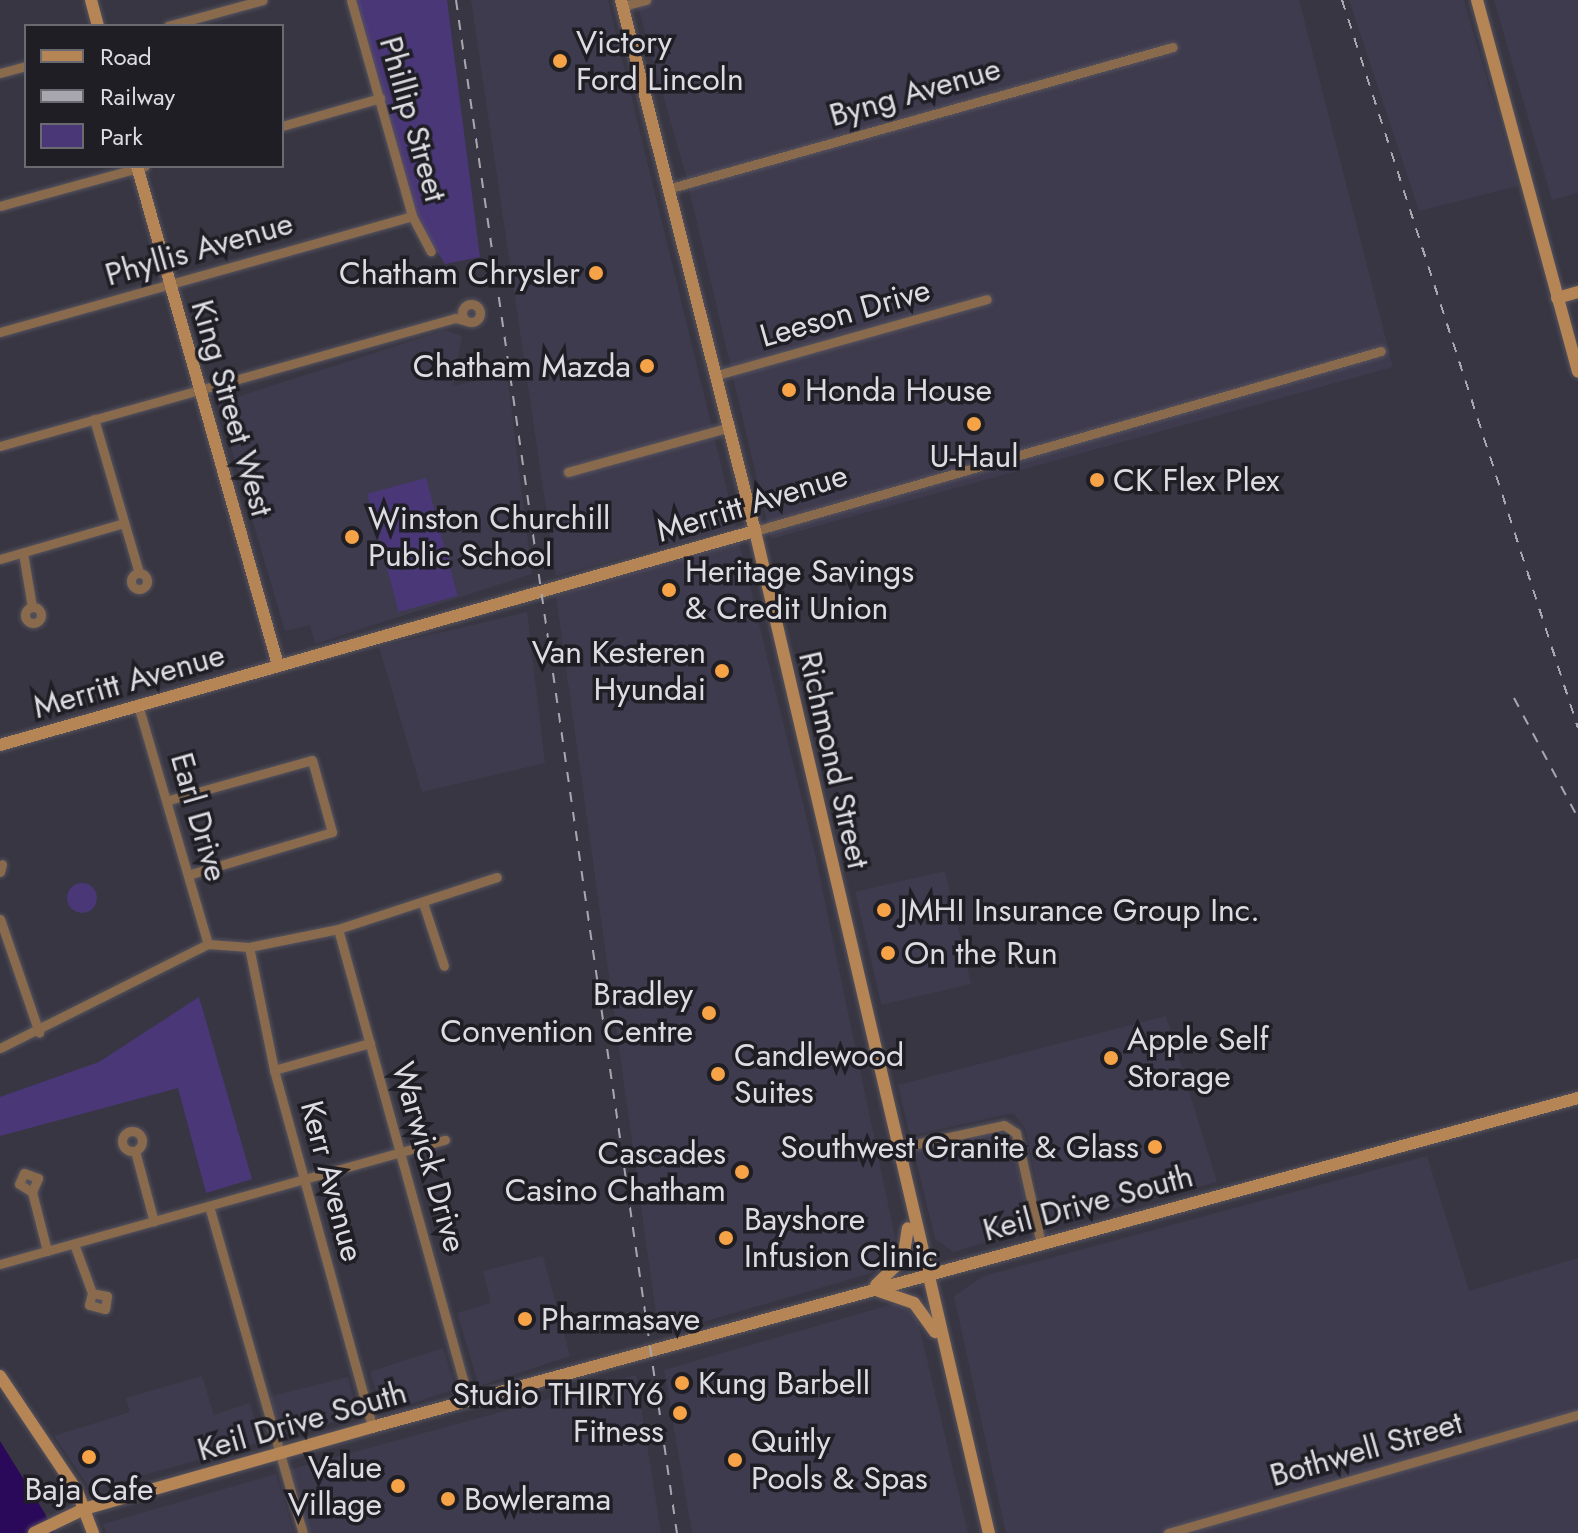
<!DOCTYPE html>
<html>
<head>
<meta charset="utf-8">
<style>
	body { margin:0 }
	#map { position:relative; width:1578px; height:1533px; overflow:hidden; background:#383642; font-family:Jost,sans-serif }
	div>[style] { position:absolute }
	.built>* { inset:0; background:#3f3b4e; transform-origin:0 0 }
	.green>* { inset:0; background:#4a3778; transform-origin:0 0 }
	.round { border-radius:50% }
	.water>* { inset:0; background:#2b095a }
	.roads { filter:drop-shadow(0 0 2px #56545f) drop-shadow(0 0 2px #56545f) }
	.street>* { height:9px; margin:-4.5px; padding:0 4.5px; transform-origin:4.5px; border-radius:4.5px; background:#896a4d }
	.street>.ring { margin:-4.5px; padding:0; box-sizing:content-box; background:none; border:9px solid #896a4d; border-radius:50% }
	.secondary>* { height:12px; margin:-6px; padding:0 6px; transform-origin:6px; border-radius:6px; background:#b68555 }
	.rail>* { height:2px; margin-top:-1px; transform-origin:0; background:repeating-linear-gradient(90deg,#a8a7b0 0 10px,transparent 0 20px) }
	.dots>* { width:22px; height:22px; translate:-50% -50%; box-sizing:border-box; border:4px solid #1f1e24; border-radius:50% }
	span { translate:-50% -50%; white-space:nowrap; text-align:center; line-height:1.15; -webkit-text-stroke:7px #1f1e24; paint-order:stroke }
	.poi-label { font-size:32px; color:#dddce3 }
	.left { translate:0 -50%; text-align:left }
	.right { translate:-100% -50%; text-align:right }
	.street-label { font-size:32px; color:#dddce3 }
	.legend { position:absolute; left:24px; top:24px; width:260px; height:144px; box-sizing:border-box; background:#1f1e24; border:2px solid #6b6a70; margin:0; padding:10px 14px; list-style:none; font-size:24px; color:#dddce3 }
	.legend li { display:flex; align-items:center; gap:16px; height:40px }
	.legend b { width:40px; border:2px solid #6b6a70 }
</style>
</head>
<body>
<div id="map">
	<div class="built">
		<i style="clip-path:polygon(471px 0,608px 0,736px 527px,556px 576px)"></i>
		<i style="clip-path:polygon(636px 0,1299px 0,1393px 367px,771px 539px,686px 176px)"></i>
		<i style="clip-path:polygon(1349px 0,1464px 0,1518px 186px,1419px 211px)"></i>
		<i style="clip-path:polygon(1494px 0,1578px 0,1578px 193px,1552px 200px)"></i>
		<i style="clip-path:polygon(445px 330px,462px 336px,453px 386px,507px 374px,532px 574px,315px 644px,310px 625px,285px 631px,218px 403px)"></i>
		<i style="clip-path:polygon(739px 542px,813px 845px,896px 1242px,878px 1271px,659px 1335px,556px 596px)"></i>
		<i style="clip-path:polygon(527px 612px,545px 763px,422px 792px,379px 647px)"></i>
		<i style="left:945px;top:871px;width:116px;height:92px;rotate:77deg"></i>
		<i style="clip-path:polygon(1166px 1016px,1217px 1182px,1045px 1226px,1026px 1130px,1013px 1113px,910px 1136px,898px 1085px)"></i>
		<i style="clip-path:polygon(999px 1130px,1012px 1145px,1031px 1228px,954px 1252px,935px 1239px,913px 1148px)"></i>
		<i style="clip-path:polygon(1427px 1156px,1469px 1291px,1578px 1258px,1578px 1533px,1006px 1533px,954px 1296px,984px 1276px)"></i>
		<i style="clip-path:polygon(543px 1256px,570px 1356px,479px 1386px,457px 1313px,491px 1303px,483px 1271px)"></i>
		<i style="clip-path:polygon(896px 1303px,917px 1317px,968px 1533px,692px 1533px,664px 1370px)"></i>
		<i style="left:443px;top:1348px;width:43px;height:77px;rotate:72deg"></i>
		<i style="clip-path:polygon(636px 1375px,661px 1533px,308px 1533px,288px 1470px)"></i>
		<i style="clip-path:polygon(202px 1376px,214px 1415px,250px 1403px,261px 1442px,91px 1490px,54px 1436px,130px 1412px,126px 1398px)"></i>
		<i style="left:348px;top:1377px;width:40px;height:80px;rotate:76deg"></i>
		<i style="clip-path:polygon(276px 1474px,294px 1533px,106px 1533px,103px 1524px)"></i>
	</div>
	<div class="green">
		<i style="clip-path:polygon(355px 0,447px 0,480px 257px,445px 264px,416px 219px)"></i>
		<i style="left:426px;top:478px;width:122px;height:61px;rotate:75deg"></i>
		<i class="round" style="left:67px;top:883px;width:30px;height:30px"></i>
		<i style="clip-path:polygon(199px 997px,252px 1179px,206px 1193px,178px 1088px,0 1136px,0 1097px,99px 1062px)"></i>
	</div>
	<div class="water">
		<i style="clip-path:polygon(0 1441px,44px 1512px,55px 1533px,0 1533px)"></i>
	</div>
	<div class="roads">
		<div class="street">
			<i style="left:351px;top:0;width:224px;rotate:74.2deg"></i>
			<i style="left:412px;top:216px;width:40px;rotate:62deg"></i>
			<i style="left:623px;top:6px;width:24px;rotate:-15deg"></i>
			<i style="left:168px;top:26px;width:98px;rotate:-15.3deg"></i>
			<i style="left:0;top:73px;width:27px;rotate:-15deg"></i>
			<i style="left:282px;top:126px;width:102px;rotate:-15.9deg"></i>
			<i style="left:671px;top:188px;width:521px;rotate:-15.69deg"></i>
			<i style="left:0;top:206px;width:150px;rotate:-15.4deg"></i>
			<i class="ring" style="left:462px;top:304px;width:9px;height:9px"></i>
			<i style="left:0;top:332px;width:428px;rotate:-15.7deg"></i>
			<i style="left:717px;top:375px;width:280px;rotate:-15.7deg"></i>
			<i style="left:94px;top:419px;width:160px;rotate:73.7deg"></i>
			<i style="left:0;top:446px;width:473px;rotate:-15.7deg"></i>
			<i style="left:455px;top:318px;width:12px;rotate:14deg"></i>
			<i style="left:568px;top:472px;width:168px;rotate:-15.5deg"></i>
			<i style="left:755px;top:531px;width:651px;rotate:-16.04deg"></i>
			<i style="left:23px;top:553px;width:55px;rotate:80.5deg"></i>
			<i style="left:0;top:559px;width:129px;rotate:-16.2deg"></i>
			<i class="ring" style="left:131px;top:573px;width:7px;height:7px"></i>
			<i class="ring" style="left:25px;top:607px;width:7px;height:7px"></i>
			<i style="left:138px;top:705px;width:249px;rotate:73.7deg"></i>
			<i style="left:169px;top:800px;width:148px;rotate:-15.6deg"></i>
			<i style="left:312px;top:760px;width:75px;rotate:74.5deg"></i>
			<i style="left:332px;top:832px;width:150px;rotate:163.4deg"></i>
			<i style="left:0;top:872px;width:8px;rotate:-76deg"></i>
			<i style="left:424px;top:906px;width:63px;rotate:71.6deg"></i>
			<i style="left:0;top:919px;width:120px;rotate:71deg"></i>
			<i style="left:338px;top:929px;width:489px;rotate:74.5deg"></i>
			<i style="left:249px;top:947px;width:126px;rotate:78.5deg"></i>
			<i style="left:274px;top:1070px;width:370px;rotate:74.6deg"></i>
			<i style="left:0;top:1048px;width:233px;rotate:-26.6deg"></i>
			<i style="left:208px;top:944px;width:41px;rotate:4.2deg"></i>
			<i style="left:249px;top:947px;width:91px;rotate:-11.4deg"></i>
			<i style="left:338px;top:929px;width:167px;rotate:-18.1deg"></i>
			<i style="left:274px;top:1070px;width:100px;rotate:-15.7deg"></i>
			<i class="ring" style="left:122px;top:1131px;width:11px;height:11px"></i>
			<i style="left:898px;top:1148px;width:108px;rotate:-12.2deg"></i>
			<i style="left:1004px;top:1125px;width:14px;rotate:34deg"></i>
			<i style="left:1016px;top:1133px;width:114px;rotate:77.3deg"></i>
			<i style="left:135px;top:1151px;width:73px;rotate:75deg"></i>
			<i style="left:32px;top:1192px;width:15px;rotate:-148deg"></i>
			<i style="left:19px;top:1184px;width:12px;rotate:-66deg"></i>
			<i style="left:24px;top:1173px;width:15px;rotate:20deg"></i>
			<i style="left:38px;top:1178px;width:15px;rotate:113deg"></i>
			<i style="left:32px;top:1192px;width:61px;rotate:75.7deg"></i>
			<i style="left:209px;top:1206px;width:340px;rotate:74deg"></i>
			<i style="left:74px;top:1244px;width:52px;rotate:69.8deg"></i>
			<i style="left:92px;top:1293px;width:12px;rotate:104deg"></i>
			<i style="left:89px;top:1305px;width:16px;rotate:14deg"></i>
			<i style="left:105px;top:1309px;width:13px;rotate:-81deg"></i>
			<i style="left:107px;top:1296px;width:15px;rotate:-169deg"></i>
			<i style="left:0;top:1264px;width:462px;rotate:-15.6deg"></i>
			<i style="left:1168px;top:1533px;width:427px;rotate:-16.1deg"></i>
		</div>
		<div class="secondary">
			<i style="left:91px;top:0;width:27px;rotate:75deg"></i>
			<i style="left:621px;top:0;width:548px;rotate:75.84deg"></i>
			<i style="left:755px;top:531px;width:1029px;rotate:76.86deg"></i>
			<i style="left:1477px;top:0;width:385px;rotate:74.8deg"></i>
			<i style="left:137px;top:166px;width:519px;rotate:74.22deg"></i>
			<i style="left:1557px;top:298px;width:22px;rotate:-16deg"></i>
			<i style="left:0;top:745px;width:785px;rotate:-15.83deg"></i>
			<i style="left:876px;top:1285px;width:37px;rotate:-44deg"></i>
			<i style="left:903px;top:1259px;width:31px;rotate:-81deg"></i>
			<i style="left:879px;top:1291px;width:37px;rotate:19deg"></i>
			<i style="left:914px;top:1303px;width:36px;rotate:54deg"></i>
			<i style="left:0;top:1376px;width:138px;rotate:56.2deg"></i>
			<i style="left:77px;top:1491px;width:45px;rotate:69.1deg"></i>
			<i style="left:34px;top:1533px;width:55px;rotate:-25.6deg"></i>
			<i style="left:84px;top:1509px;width:299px;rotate:-15.9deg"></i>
			<i style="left:372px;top:1427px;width:1250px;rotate:-15.26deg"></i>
		</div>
	</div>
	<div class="rail">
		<i style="left:456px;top:0;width:1549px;rotate:81.8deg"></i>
		<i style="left:1342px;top:0;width:765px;rotate:72.04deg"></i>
		<i style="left:1514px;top:698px;width:136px;rotate:61.9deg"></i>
	</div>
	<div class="dots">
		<i style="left:560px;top:61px;background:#f6a247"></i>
		<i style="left:596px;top:273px;background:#f6a247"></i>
		<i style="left:647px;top:366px;background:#f6a247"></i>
		<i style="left:789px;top:390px;background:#f6a247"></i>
		<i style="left:974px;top:424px;background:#f6a247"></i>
		<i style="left:1097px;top:480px;background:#f6a247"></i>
		<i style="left:352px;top:537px;background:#f6a247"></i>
		<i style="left:669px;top:590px;background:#f6a247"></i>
		<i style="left:722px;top:671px;background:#f6a247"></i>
		<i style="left:884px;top:910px;background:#f6a247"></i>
		<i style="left:888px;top:953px;background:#f6a247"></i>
		<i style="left:709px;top:1013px;background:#f6a247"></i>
		<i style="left:1111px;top:1058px;background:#f6a247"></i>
		<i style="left:718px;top:1074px;background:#f6a247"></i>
		<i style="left:1155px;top:1147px;background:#f6a247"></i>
		<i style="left:742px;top:1172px;background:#f6a247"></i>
		<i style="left:726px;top:1238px;background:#f6a247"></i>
		<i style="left:525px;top:1319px;background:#f6a247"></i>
		<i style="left:682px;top:1383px;background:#f6a247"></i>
		<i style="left:680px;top:1413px;background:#f6a247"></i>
		<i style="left:89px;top:1457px;background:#f6a247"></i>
		<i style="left:735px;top:1460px;background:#f6a247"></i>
		<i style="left:398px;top:1486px;background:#f6a247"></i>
		<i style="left:448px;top:1499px;background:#f6a247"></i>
	</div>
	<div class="poi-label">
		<span class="left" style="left:576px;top:61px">Victory<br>Ford Lincoln</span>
		<span class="right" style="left:580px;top:273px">Chatham Chrysler</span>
		<span class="right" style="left:631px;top:366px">Chatham Mazda</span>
		<span class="left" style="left:805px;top:390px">Honda House</span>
		<span style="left:974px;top:456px">U-Haul</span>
		<span class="left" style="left:1113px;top:480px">CK Flex Plex</span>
		<span class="left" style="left:368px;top:537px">Winston Churchill<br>Public School</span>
		<span class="left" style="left:685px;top:590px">Heritage Savings<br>&amp; Credit Union</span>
		<span class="right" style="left:706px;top:671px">Van Kesteren<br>Hyundai</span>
		<span class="left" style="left:900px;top:910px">JMHI Insurance Group Inc.</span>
		<span class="left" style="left:904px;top:953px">On the Run</span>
		<span class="right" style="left:693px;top:1013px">Bradley<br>Convention Centre</span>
		<span class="left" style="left:1127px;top:1058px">Apple Self<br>Storage</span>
		<span class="left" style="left:734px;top:1074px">Candlewood<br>Suites</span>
		<span class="right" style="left:1139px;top:1147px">Southwest Granite &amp; Glass</span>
		<span class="right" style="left:726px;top:1172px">Cascades<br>Casino Chatham</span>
		<span class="left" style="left:744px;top:1238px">Bayshore<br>Infusion Clinic</span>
		<span class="left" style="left:541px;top:1319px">Pharmasave</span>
		<span class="left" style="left:698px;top:1383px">Kung Barbell</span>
		<span class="right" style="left:664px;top:1413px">Studio THIRTY6<br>Fitness</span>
		<span class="left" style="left:751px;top:1460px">Quitly<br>Pools &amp; Spas</span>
		<span class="right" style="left:382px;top:1486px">Value<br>Village</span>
		<span style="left:89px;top:1489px">Baja Cafe</span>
		<span class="left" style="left:464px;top:1499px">Bowlerama</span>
	</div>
	<div class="street-label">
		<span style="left:915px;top:92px;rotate:-16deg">Byng Avenue</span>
		<span style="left:413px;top:119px;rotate:74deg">Phillip Street</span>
		<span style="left:199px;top:249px;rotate:-16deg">Phyllis Avenue</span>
		<span style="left:845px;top:313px;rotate:-16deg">Leeson Drive</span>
		<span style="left:232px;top:408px;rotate:74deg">King Street West</span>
		<span style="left:752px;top:503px;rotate:-17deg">Merritt Avenue</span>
		<span style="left:129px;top:681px;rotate:-16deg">Merritt Avenue</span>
		<span style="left:834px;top:760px;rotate:77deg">Richmond Street</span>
		<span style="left:199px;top:817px;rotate:74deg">Earl Drive</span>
		<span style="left:429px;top:1157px;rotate:74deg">Warwick Drive</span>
		<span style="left:332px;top:1181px;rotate:75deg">Kerr Avenue</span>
		<span style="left:1088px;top:1203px;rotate:-15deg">Keil Drive South</span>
		<span style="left:302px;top:1421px;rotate:-16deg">Keil Drive South</span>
		<span style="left:1366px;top:1449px;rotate:-16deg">Bothwell Street</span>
	</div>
	<ul class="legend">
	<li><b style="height:10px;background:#b68555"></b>Road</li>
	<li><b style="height:10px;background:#a8a7b0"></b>Railway</li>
	<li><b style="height:22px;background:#4a3778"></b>Park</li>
	</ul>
</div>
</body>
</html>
